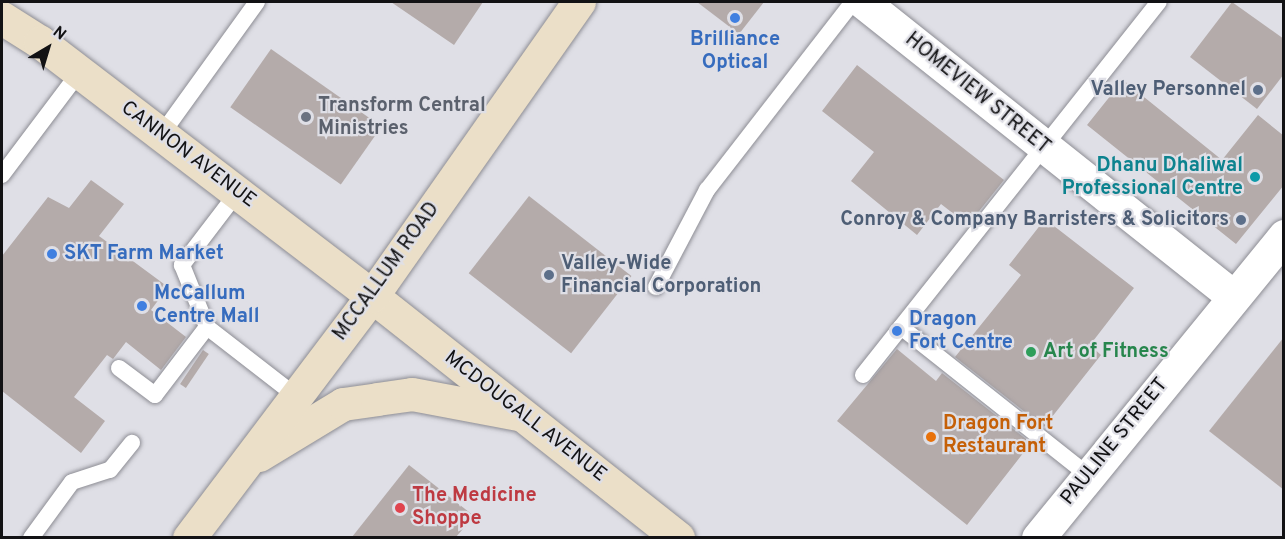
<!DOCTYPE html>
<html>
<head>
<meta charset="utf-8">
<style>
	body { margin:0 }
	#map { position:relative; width:1285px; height:539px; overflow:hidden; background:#dfdfe6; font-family:Overpass,sans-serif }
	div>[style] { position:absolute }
	.building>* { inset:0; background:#b4abaa; transform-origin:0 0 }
	.roads { filter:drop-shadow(0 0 2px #8d8d94) drop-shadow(0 0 2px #8d8d94) }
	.lane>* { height:16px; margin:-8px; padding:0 8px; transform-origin:8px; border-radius:8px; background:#fff }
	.street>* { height:33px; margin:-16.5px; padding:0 16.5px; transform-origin:16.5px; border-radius:16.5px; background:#fff }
	.secondary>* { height:33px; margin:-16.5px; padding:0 16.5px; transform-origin:16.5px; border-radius:16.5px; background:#ebdfc8 }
	.dots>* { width:16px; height:16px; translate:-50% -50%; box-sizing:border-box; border:3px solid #dfdfe6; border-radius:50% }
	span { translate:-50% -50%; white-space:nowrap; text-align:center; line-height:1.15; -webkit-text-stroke:4.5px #dfdfe6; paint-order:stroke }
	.shop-label { font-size:20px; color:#366cbe; font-weight:700 }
	.left { translate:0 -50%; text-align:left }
	.service-label { font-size:20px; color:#4e5e75; font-weight:700 }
	.right { translate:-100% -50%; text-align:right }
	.street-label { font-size:20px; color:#121214 }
	.worship-label { font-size:20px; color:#5b616d; font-weight:700 }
	.culture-label { font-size:20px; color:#0d838f; font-weight:700 }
	.leisure-label { font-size:20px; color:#27864d; font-weight:700 }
	.food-label { font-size:20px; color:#c56008; font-weight:700 }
	.health-label { font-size:20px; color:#be3a42; font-weight:700 }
	.frame { position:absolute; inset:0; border:3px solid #121214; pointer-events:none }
	.north { position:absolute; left:18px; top:18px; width:60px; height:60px; -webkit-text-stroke:4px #dfdfe6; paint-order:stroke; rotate:38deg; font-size:16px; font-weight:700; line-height:24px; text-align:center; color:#121214 }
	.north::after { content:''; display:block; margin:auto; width:21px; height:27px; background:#121214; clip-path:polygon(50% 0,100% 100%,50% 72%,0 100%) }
</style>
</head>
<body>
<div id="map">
	<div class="building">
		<i style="clip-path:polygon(391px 2px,483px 2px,454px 45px)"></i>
		<i style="clip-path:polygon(697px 2px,764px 2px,739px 34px)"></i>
		<i style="clip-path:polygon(1232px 2px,1284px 39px,1284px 74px,1257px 109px,1190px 57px)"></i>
		<i style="left:271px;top:49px;width:135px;height:71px;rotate:35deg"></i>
		<i style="clip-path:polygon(857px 65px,1004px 180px,968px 225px,941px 204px,917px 235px,851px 181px,874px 152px,822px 111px)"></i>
		<i style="clip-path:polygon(1123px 80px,1222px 160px,1258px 115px,1284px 136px,1284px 185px,1236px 244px,1087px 125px)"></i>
		<i style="clip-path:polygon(91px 180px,124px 204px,99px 236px,168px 287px,151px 310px,186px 337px,161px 370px,126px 342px,113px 359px,107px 355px,74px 397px,105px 421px,81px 453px,2px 391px,2px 256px,48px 197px,69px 208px)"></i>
		<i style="left:529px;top:196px;width:130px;height:98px;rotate:38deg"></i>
		<i style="clip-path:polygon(1045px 219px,1134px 288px,1090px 345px,1101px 355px,1044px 427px,955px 357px,1021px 275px,1009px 265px)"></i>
		<i style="clip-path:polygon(1284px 337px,1284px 490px,1209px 431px)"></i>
		<i style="clip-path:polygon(897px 349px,936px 381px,942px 373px,1031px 443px,967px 525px,837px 421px)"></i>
		<i style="left:203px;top:350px;width:7px;height:41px;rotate:34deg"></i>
		<i style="clip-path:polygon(409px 465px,474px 516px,456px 537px,352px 537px)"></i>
	</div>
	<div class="roads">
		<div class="lane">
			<i style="left:161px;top:135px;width:164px;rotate:-54.2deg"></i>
			<i style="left:2px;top:175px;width:128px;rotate:-53deg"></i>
			<i style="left:237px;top:193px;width:91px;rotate:127.4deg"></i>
			<i style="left:182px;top:265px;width:67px;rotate:68deg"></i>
			<i style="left:207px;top:327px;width:113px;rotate:37.8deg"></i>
			<i style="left:656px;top:287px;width:110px;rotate:-62.3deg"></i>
			<i style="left:707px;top:190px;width:238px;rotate:-52.2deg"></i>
			<i style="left:901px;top:327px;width:238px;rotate:38.4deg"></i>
			<i style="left:119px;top:368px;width:45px;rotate:36.9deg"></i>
			<i style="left:155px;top:395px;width:86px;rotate:-52.6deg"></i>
			<i style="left:863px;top:375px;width:476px;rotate:-51.6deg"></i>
			<i style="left:31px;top:538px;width:69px;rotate:-53.8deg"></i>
			<i style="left:72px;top:482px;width:40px;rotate:-18deg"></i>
			<i style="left:110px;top:470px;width:35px;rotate:-51deg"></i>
		</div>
		<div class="street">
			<i style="left:863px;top:2px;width:473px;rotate:38.5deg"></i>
			<i style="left:1038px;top:538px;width:390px;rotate:-50.8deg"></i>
		</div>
		<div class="secondary">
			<i style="left:2px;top:18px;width:45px;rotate:32.3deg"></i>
			<i style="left:40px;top:42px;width:418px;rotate:37.4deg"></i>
			<i style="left:372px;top:296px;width:390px;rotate:38.3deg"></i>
			<i style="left:259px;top:455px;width:98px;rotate:-31.3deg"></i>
			<i style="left:343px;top:404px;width:34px;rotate:-8deg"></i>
			<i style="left:377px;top:399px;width:35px;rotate:-8deg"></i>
			<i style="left:412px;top:394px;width:108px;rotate:10.7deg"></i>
			<i style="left:189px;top:538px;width:303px;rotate:-52.9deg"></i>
			<i style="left:372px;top:296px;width:360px;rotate:-54.9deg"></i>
		</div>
	</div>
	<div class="dots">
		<i style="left:735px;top:18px;background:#3f7fe0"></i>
		<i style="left:1258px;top:90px;background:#5c6f8a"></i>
		<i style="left:306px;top:117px;background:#6b7280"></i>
		<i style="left:1255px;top:177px;background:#0f9aa8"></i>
		<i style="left:1241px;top:220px;background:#5c6f8a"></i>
		<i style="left:52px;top:254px;background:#3f7fe0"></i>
		<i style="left:549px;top:275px;background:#5c6f8a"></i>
		<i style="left:142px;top:306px;background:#3f7fe0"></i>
		<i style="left:897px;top:331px;background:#3f7fe0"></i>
		<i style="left:1031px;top:352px;background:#2e9e5b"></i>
		<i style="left:931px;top:437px;background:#e8710a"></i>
		<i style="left:400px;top:508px;background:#e0444e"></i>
	</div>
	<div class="shop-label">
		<span style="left:735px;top:52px">Brilliance<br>Optical</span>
		<span class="left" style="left:64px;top:254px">SKT Farm Market</span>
		<span class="left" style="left:154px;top:306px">McCallum<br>Centre Mall</span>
		<span class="left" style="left:909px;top:332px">Dragon<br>Fort Centre</span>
	</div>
	<div class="service-label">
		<span class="right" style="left:1246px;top:90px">Valley Personnel</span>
		<span class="right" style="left:1229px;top:220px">Conroy &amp; Company Barristers &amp; Solicitors</span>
		<span class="left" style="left:561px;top:276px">Valley-Wide<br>Financial Corporation</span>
	</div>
	<div class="street-label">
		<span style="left:977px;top:94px;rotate:39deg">HOMEVIEW STREET</span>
		<span style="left:188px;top:155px;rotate:37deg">CANNON AVENUE</span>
		<span style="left:387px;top:272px;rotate:-54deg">MCCALLUM ROAD</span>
		<span style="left:525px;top:417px;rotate:38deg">MCDOUGALL AVENUE</span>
		<span style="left:1115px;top:442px;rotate:-51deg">PAULINE STREET</span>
	</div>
	<div class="worship-label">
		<span class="left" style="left:318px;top:118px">Transform Central<br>Ministries</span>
	</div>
	<div class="culture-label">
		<span class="right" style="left:1243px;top:178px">Dhanu Dhaliwal<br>Professional Centre</span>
	</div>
	<div class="leisure-label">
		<span class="left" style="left:1043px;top:352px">Art of Fitness</span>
	</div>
	<div class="food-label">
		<span class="left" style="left:943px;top:436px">Dragon Fort<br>Restaurant</span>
	</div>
	<div class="health-label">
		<span class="left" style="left:412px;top:508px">The Medicine<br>Shoppe</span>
	</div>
	<div class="frame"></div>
	<div class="north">N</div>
</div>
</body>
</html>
